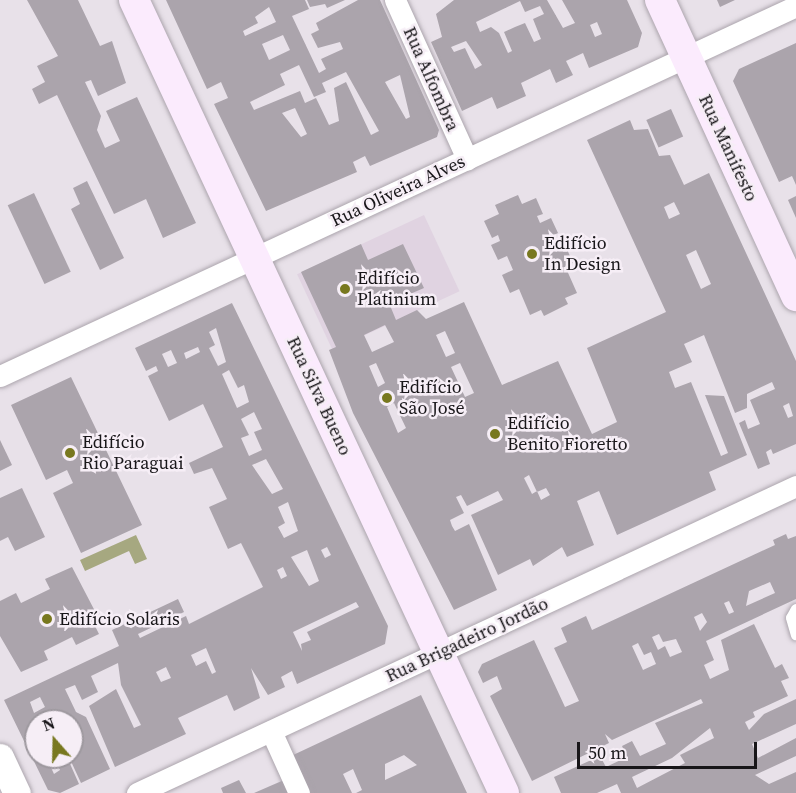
<!DOCTYPE html>
<html>
<head>
<meta charset="utf-8">
<style>
	body { margin:0 }
	#map { position:relative; width:796px; height:793px; overflow:hidden; background:#e8e1e9; font-family:"Source Serif 4",serif }
	div>[style] { position:absolute }
	.built>* { inset:0; background:#e0d3e1; transform-origin:0 0 }
	.water>* { inset:0; background:#a6a880 }
	.building>* { inset:0; background:#aba4ac; transform-origin:0 0 }
	.roads { filter:drop-shadow(0 0 2px #aca5ad) drop-shadow(0 0 2px #aca5ad) }
	.service>* { height:10px; margin:-5px; padding:0 5px; transform-origin:5px; border-radius:5px; background:#fff }
	.minor>* { height:21px; margin:-10.5px; padding:0 10.5px; transform-origin:10.5px; border-radius:10.5px; background:#fff }
	.tertiary>* { height:27px; margin:-13.5px; padding:0 13.5px; transform-origin:13.5px; border-radius:13.5px; background:#fff }
	.secondary>* { height:30px; margin:-15px; padding:0 15px; transform-origin:15px; border-radius:15px; background:#fbebfd }
	.dots>* { width:16px; height:16px; translate:-50% -50%; box-sizing:border-box; border:3px solid #f6eef6; border-radius:50% }
	span { translate:-50% -50%; white-space:nowrap; text-align:center; line-height:1.15; -webkit-text-stroke:5px #f6eef6; paint-order:stroke }
	.street-label { font-size:18px; color:#181619 }
	.poi-label { font-size:18px; color:#181619 }
	.left { translate:0 -50%; text-align:left }
	.north { position:absolute; left:24px; top:709px; width:60px; height:60px; box-sizing:border-box; background:#f6eef6; border:2px solid #9d989e; border-radius:50%; rotate:340deg; font-size:16px; font-weight:700; line-height:24px; text-align:center; color:#181619 }
	.north::after { content:''; display:block; margin:auto; width:21px; height:27px; background:#78781f; clip-path:polygon(50% 0,100% 100%,50% 72%,0 100%) }
	.scale { position:absolute; left:577px; top:742px; width:180px; height:27px; box-sizing:border-box; border:3px solid #181619; border-top:0; padding-left:8px; font-size:18px; line-height:21px; white-space:nowrap; color:#181619; -webkit-text-stroke:4px #f6eef6; paint-order:stroke }
</style>
</head>
<body>
<div id="map">
	<div class="built">
		<i style="left:424px;top:215px;width:84px;height:140px;rotate:65deg"></i>
	</div>
	<div class="water">
		<i style="clip-path:polygon(136px 535px,147px 559px,135px 564px,129px 551px,85px 571px,80px 560px)"></i>
	</div>
	<div class="building">
		<i style="clip-path:polygon(27px 0,78px 0,100px 46px,112px 41px,126px 83px,98px 96px,91px 80px,85px 82px,101px 116px,97px 130px,105px 148px,120px 141px,106px 111px,137px 97px,196px 223px,163px 238px,146px 199px,114px 214px,57px 95px,39px 104px,32px 89px,45px 82px,37px 66px,58px 56px)"></i>
		<i style="clip-path:polygon(evenodd,166px 0,305px 0,309px 9px,292px 16px,319px 73px,326px 69px,321px 59px,343px 49px,340px 42px,318px 48px,311px 34px,319px 30px,316px 23px,358px 0,380px 0,439px 130px,437px 137px,370px 166px,365px 156px,353px 162px,357px 172px,266px 211px,214px 104px,228px 98px,221px 82px,207px 89px,166px 0,269px 7px,276px 22px,245px 36px,243px 31px,258px 23px,255px 17px,269px 7px,166px 0,283px 35px,290px 50px,269px 60px,262px 44px,283px 35px,166px 0,299px 65px,314px 97px,326px 92px,322px 83px,346px 72px,379px 131px,371px 135px,346px 82px,334px 88px,339px 121px,329px 125px,316px 98px,305px 103px,300px 91px,254px 110px,250px 102px,285px 85px,280px 74px,299px 65px,166px 0,400px 75px,410px 117px,406px 119px,385px 82px,400px 75px,166px 0,295px 108px,307px 134px,301px 137px,282px 113px,295px 108px)"></i>
		<i style="clip-path:polygon(307px 0,345px 0,327px 8px,325px 4px,310px 7px)"></i>
		<i style="clip-path:polygon(evenodd,454px 0,547px 0,563px 28px,575px 23px,562px 0,627px 0,642px 33px,638px 47px,589px 68px,583px 53px,566px 61px,573px 75px,556px 83px,550px 69px,521px 83px,526px 96px,497px 109px,492px 97px,462px 111px,431px 42px,442px 37px,436px 14px,454px 0,520px 1px,525px 12px,540px 6px,544px 14px,533px 19px,541px 39px,534px 42px,525px 23px,515px 27px,504px 32px,512px 51px,508px 53px,499px 33px,491px 27px,480px 32px,476px 22px,520px 1px,454px 0,597px 22px,602px 34px,595px 37px,590px 25px,597px 22px,454px 0,466px 41px,482px 65px,475px 69px,465px 48px,454px 52px,451px 47px,466px 41px)"></i>
		<i style="clip-path:polygon(717px 0,735px 0,720px 7px)"></i>
		<i style="clip-path:polygon(796px 43px,796px 185px,792px 176px,779px 182px,733px 81px,739px 69px)"></i>
		<i style="left:671px;top:109px;width:30px;height:27px;rotate:66deg"></i>
		<i style="clip-path:polygon(evenodd,630px 120px,634px 130px,648px 129px,659px 156px,670px 155px,684px 185px,709px 173px,796px 361px,796px 444px,773px 454px,771px 449px,766px 452px,770px 464px,758px 469px,739px 423px,745px 420px,748px 429px,760px 424px,750px 400px,775px 389px,772px 382px,747px 394px,747px 408px,735px 413px,704px 335px,684px 344px,692px 362px,669px 372px,675px 388px,691px 382px,721px 456px,728px 453px,705px 395px,724px 396px,747px 455px,709px 472px,716px 490px,617px 535px,599px 491px,577px 501px,594px 545px,567px 557px,562px 547px,533px 566px,530px 559px,498px 575px,471px 515px,503px 500px,498px 491px,467px 506px,461px 495px,456px 497px,464px 513px,450px 520px,452px 526px,455px 531px,469px 524px,497px 590px,454px 610px,353px 413px,329px 350px,336px 347px,301px 272px,361px 244px,368px 260px,403px 244px,424px 288px,389px 303px,396px 320px,417px 310px,426px 319px,464px 302px,502px 385px,558px 361px,592px 434px,617px 422px,587px 348px,666px 312px,587px 140px,630px 120px,674px 202px,680px 214px,669px 219px,664px 207px,674px 202px,630px 120px,696px 250px,711px 284px,701px 289px,686px 255px,696px 250px,630px 120px,385px 325px,394px 342px,372px 352px,364px 335px,385px 325px,630px 120px,445px 331px,455px 353px,446px 357px,436px 335px,445px 331px,630px 120px,376px 363px,385px 383px,378px 387px,369px 366px,376px 363px,630px 120px,460px 363px,474px 393px,465px 397px,451px 367px,460px 363px,630px 120px,394px 403px,406px 428px,398px 433px,387px 407px,394px 403px,630px 120px,789px 403px,793px 416px,788px 418px,783px 406px,789px 403px,630px 120px,529px 475px,537px 492px,546px 488px,550px 495px,541px 500px,537px 491px,532px 494px,524px 478px,529px 475px)"></i>
		<i style="clip-path:polygon(87px 181px,124px 258px,100px 270px,71px 209px,80px 204px,73px 188px)"></i>
		<i style="left:34px;top:193px;width:87px;height:29px;rotate:65deg"></i>
		<i style="clip-path:polygon(518px 195px,522px 204px,536px 198px,543px 214px,537px 216px,540px 223px,551px 218px,558px 233px,550px 237px,556px 252px,566px 247px,573px 263px,565px 266px,577px 293px,565px 298px,568px 304px,544px 316px,541px 310px,530px 315px,519px 289px,510px 293px,502px 275px,513px 270px,507px 256px,498px 260px,491px 245px,500px 241px,498px 235px,492px 238px,484px 221px,499px 214px,495px 205px)"></i>
		<i style="clip-path:polygon(796px 196px,796px 218px,788px 200px)"></i>
		<i style="clip-path:polygon(evenodd,232px 303px,388px 626px,385px 644px,297px 684px,292px 671px,281px 677px,285px 687px,268px 695px,251px 668px,260px 698px,234px 711px,227px 695px,178px 718px,186px 734px,115px 767px,89px 706px,116px 689px,134px 728px,141px 725px,121px 685px,118px 663px,91px 676px,98px 692px,82px 700px,75px 685px,65px 689px,76px 712px,86px 717px,110px 769px,81px 783px,69px 757px,72px 721px,63px 721px,69px 718px,66px 712px,51px 721px,36px 721px,36px 757px,51px 757px,47px 759px,54px 774px,60px 770px,54px 757px,67px 757px,79px 784px,60px 793px,48px 790px,4px 700px,119px 646px,112px 630px,178px 599px,184px 612px,138px 634px,140px 638px,186px 616px,189px 624px,263px 587px,241px 543px,228px 549px,209px 507px,227px 499px,212px 468px,194px 474px,189px 463px,223px 447px,203px 404px,169px 421px,148px 376px,158px 371px,156px 366px,146px 371px,135px 348px,232px 303px,216px 328px,226px 362px,218px 366px,209px 348px,215px 345px,209px 332px,216px 328px,232px 303px,198px 347px,200px 352px,186px 359px,184px 353px,198px 347px,232px 303px,171px 350px,177px 363px,168px 367px,162px 354px,171px 350px,232px 303px,229px 370px,238px 388px,244px 385px,249px 402px,237px 408px,222px 374px,229px 370px,232px 303px,254px 412px,262px 429px,254px 432px,262px 450px,249px 456px,241px 438px,249px 435px,241px 419px,254px 412px,232px 303px,266px 459px,283px 489px,272px 494px,252px 465px,266px 459px,232px 303px,288px 502px,298px 531px,284px 538px,278px 527px,285px 523px,278px 507px,288px 502px,232px 303px,327px 547px,331px 555px,325px 558px,321px 550px,327px 547px,232px 303px,307px 550px,319px 581px,309px 586px,291px 557px,307px 550px,232px 303px,283px 567px,287px 576px,281px 579px,277px 570px,283px 567px,232px 303px,356px 602px,359px 607px,307px 632px,311px 640px,301px 644px,302px 651px,293px 632px,356px 602px,232px 303px,206px 648px,216px 672px,212px 674px,206px 661px,196px 666px,191px 655px,206px 648px,232px 303px,166px 667px,171px 678px,161px 682px,156px 672px,166px 667px,232px 303px,40px 697px,45px 707px,34px 713px,30px 702px,40px 697px)"></i>
		<i style="clip-path:polygon(71px 377px,142px 525px,81px 553px,53px 493px,73px 483px,67px 470px,46px 480px,11px 405px)"></i>
		<i style="clip-path:polygon(0 440px,12px 465px,0 471px)"></i>
		<i style="clip-path:polygon(22px 488px,45px 537px,15px 551px,8px 537px,0 541px,0 498px)"></i>
		<i style="clip-path:polygon(evenodd,786px 534px,788px 539px,796px 536px,796px 599px,706px 641px,714px 660px,704px 665px,710px 679px,729px 670px,721px 640px,754px 624px,775px 668px,782px 664px,789px 678px,781px 681px,788px 696px,753px 712px,755px 717px,745px 722px,749px 730px,764px 714px,796px 699px,796px 724px,752px 744px,758px 758px,796px 738px,796px 756px,755px 775px,769px 784px,796px 772px,796px 793px,621px 793px,617px 784px,597px 793px,561px 793px,554px 777px,600px 756px,606px 767px,627px 757px,622px 746px,632px 741px,640px 756px,666px 744px,655px 723px,703px 703px,701px 699px,612px 740px,605px 734px,609px 743px,532px 781px,490px 696px,502px 689px,497px 676px,483px 683px,478px 672px,482px 664px,534px 640px,565px 707px,579px 701px,554px 648px,567px 642px,561px 628px,586px 616px,592px 630px,775px 545px,773px 540px,786px 534px,770px 582px,775px 593px,746px 606px,749px 591px,770px 582px,786px 534px,729px 601px,734px 612px,729px 614px,724px 603px,729px 601px,786px 534px,702px 613px,707px 622px,700px 631px,694px 617px,702px 613px,786px 534px,659px 634px,663px 642px,676px 639px,682px 652px,670px 657px,665px 646px,658px 650px,652px 637px,659px 634px,786px 534px,638px 643px,644px 655px,651px 652px,656px 664px,643px 670px,632px 646px,638px 643px,786px 534px,710px 728px,714px 738px,680px 755px,685px 763px,637px 788px,632px 777px,672px 758px,710px 728px)"></i>
		<i style="clip-path:polygon(72px 567px,98px 617px,92px 620px,99px 634px,76px 645px,72px 637px,44px 651px,48px 660px,21px 672px,0 636px,0 601px,16px 593px,21px 603px,50px 589px,45px 579px)"></i>
		<i style="clip-path:polygon(evenodd,421px 695px,467px 793px,356px 793px,362px 790px,353px 769px,343px 774px,352px 793px,308px 793px,291px 756px,421px 695px,404px 755px,417px 765px,385px 780px,385px 764px,404px 755px)"></i>
		<i style="clip-path:polygon(239px 780px,246px 793px,223px 793px,221px 788px)"></i>
		<i style="clip-path:polygon(284px 780px,290px 793px,254px 793px)"></i>
	</div>
	<div class="roads">
		<div class="service">
			<i style="left:796px;top:609px;width:10px;rotate:119deg"></i>
			<i style="left:791px;top:618px;width:18px;rotate:74deg"></i>
		</div>
		<div class="minor">
			<i style="left:395px;top:0;width:175px;rotate:65.6deg"></i>
			<i style="left:0;top:376px;width:878px;rotate:-24.93deg"></i>
			<i style="left:271px;top:731px;width:68px;rotate:65.7deg"></i>
			<i style="left:137px;top:793px;width:727px;rotate:-24.98deg"></i>
		</div>
		<div class="tertiary">
			<i style="left:0;top:757px;width:40px;rotate:65deg"></i>
		</div>
		<div class="secondary">
			<i style="left:134px;top:0;width:875px;rotate:64.99deg"></i>
			<i style="left:660px;top:0;width:326px;rotate:65.3deg"></i>
		</div>
	</div>
	<div class="dots">
		<i style="left:532px;top:254px;background:#78781f"></i>
		<i style="left:345px;top:289px;background:#78781f"></i>
		<i style="left:387px;top:398px;background:#78781f"></i>
		<i style="left:495px;top:434px;background:#78781f"></i>
		<i style="left:70px;top:453px;background:#78781f"></i>
		<i style="left:47px;top:619px;background:#78781f"></i>
	</div>
	<div class="street-label">
		<span style="left:431px;top:79px;rotate:66deg">Rua Alfombra</span>
		<span style="left:728px;top:148px;rotate:65deg">Rua Manifesto</span>
		<span style="left:398px;top:191px;rotate:-25deg">Rua Oliveira Alves</span>
		<span style="left:319px;top:396px;rotate:65deg">Rua Silva Bueno</span>
		<span style="left:467px;top:640px;rotate:-25deg">Rua Brigadeiro Jordão</span>
	</div>
	<div class="poi-label">
		<span class="left" style="left:544px;top:254px">Edifício<br>In Design</span>
		<span class="left" style="left:357px;top:289px">Edifício<br>Platinium</span>
		<span class="left" style="left:399px;top:398px">Edifício<br>São José</span>
		<span class="left" style="left:507px;top:434px">Edifício<br>Benito Fioretto</span>
		<span class="left" style="left:82px;top:453px">Edifício<br>Rio Paraguai</span>
		<span class="left" style="left:59px;top:619px">Edifício Solaris</span>
	</div>
	<div class="north">N</div>
	<div class="scale">50 m</div>
</div>
</body>
</html>
